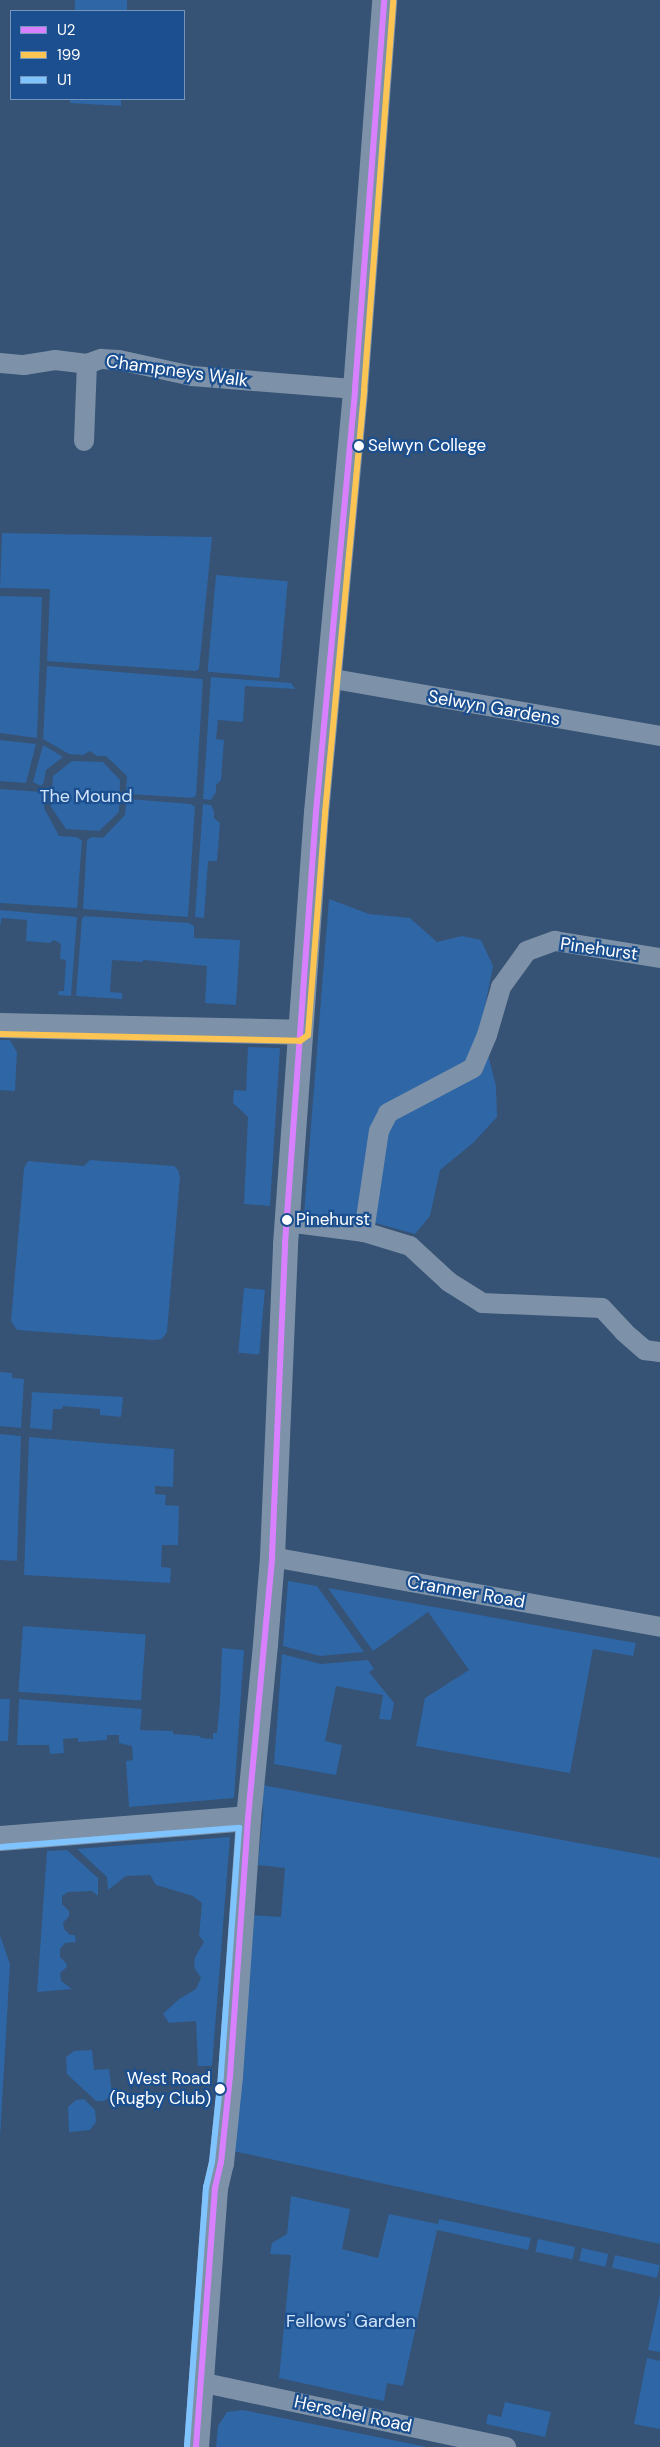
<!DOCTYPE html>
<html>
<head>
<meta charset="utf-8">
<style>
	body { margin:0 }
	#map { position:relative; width:660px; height:2447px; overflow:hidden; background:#365274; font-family:"DM Sans",sans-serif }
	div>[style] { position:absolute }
	.green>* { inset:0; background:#2f66a5; transform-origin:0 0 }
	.minor>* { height:20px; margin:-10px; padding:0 10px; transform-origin:10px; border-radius:10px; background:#7d92a8 }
	.tertiary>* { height:25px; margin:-12.5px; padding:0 12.5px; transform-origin:12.5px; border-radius:12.5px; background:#7d92a8 }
	.bus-1>* { height:6px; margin:-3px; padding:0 3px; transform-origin:3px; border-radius:3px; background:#d880ff }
	.bus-2>* { height:6px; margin:-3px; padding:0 3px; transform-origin:3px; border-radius:3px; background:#fcc553 }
	.bus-3>* { height:6px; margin:-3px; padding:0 3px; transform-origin:3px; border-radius:3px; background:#80c4ff }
	.dots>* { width:14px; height:14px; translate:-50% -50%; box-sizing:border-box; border:2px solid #1b4f8f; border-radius:50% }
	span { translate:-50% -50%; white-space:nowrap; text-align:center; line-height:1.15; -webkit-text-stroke:4.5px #1b4f8f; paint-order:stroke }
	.bus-label { font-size:17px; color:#fff }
	.left { translate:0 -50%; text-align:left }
	.right { translate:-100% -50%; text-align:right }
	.street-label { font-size:18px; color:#fff }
	.park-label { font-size:18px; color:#cfe3fa }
	.legend { position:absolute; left:10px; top:10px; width:175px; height:90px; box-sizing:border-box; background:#1b4f8f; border:1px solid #7695bc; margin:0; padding:6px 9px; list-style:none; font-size:15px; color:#fff }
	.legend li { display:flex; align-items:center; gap:10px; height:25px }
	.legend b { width:25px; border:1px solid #7695bc }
</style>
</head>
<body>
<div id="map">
	<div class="green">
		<i style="left:75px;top:0;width:52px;height:11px"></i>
		<i style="clip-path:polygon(70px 99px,121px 99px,121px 106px,70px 103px)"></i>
		<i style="clip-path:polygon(2px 533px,212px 537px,199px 669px,196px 671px,47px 661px,50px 589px,0 588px)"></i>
		<i style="left:216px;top:575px;width:72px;height:97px;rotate:5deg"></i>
		<i style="clip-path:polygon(0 596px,42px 597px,37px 738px,0 733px)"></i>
		<i style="clip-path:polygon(47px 666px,203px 679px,196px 796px,192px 798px,129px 794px,126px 789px,127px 776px,106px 756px,97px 756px,90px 751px,83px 755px,69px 754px,43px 739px)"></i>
		<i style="clip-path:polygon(211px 677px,291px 683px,295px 689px,245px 686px,243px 722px,218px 720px,216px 739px,224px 740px,221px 780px,216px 785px,216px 792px,211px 800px,203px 799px)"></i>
		<i style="clip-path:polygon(0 740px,36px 744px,26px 783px,0 781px)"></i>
		<i style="clip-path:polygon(43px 745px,63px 757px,46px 770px,44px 782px,41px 786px,33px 782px)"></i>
		<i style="clip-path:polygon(72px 761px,103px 762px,120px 780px,119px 812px,99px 831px,66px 829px,51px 807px,53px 776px)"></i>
		<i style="clip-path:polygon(0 789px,42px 792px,45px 795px,44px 808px,59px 836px,76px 837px,82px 840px,77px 908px,0 903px)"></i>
		<i style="clip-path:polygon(129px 799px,191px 804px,195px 807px,188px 917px,83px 909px,87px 840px,92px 837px,103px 838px,125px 815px,126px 803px)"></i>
		<i style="clip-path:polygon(203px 804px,211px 805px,214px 811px,214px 818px,220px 823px,217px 861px,208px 861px,204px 918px,195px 917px)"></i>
		<i style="clip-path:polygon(329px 899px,369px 914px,410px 918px,437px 942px,462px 936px,481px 940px,493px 966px,481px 1027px,496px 1086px,497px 1117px,473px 1143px,440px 1170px,430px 1216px,415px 1234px,354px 1217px,327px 1220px,304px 1214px)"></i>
		<i style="clip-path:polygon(0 910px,77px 917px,71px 996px,58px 995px,59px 991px,64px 991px,66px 960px,60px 959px,61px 944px,54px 940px,50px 943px,26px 941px,27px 920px,2px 918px,0 926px)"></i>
		<i style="clip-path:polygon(85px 916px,189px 923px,194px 926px,194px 938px,240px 940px,236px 1005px,205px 1003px,207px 966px,143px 960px,143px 962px,112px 960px,110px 992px,122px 993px,122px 999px,76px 996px,82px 918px)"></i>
		<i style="clip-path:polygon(0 1040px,10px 1040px,17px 1052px,15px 1091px,0 1090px)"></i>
		<i style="clip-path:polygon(248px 1047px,280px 1048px,270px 1206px,244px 1204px,248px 1117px,233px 1103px,234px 1090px,246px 1091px)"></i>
		<i style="clip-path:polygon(90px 1160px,174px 1166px,178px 1170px,180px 1177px,167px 1332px,162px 1339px,153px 1340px,17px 1330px,11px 1321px,24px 1168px,28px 1161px,84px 1166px)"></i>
		<i style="left:244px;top:1288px;width:21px;height:65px;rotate:5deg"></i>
		<i style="clip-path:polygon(0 1372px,12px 1373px,12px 1378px,24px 1379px,21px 1428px,0 1426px)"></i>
		<i style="clip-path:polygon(32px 1392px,123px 1397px,121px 1417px,100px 1415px,100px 1409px,63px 1406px,62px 1409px,53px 1409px,52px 1430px,30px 1428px)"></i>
		<i style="clip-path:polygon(0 1434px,21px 1436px,17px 1561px,0 1560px)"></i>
		<i style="clip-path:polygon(29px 1437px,174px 1449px,173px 1487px,155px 1486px,155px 1494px,166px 1495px,165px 1505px,179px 1506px,178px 1545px,162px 1545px,161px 1567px,171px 1568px,170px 1583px,24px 1575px)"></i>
		<i style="clip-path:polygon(288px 1581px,317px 1586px,364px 1652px,320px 1656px,283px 1646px)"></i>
		<i style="clip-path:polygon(328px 1588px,636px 1643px,633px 1656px,593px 1649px,570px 1773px,416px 1746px,425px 1698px,469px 1670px,428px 1612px,373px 1651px)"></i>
		<i style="left:23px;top:1626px;width:123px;height:66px;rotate:4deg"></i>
		<i style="clip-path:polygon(222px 1648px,244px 1650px,234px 1798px,129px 1807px,126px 1761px,133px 1760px,132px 1746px,119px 1743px,119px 1735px,107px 1735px,107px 1740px,78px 1742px,78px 1738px,63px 1739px,64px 1753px,50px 1754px,49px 1745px,17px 1745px,19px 1699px,142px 1709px,140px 1730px,173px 1731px,173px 1734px,200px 1736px,201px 1738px,213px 1739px,213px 1733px,217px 1733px,220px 1702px)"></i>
		<i style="clip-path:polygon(282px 1654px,321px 1664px,368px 1660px,374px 1669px,369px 1672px,394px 1703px,391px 1720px,379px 1719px,383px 1695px,336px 1686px,325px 1741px,342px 1745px,336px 1775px,274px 1764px)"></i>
		<i style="clip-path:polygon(0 1699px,10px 1699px,8px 1741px,0 1741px)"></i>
		<i style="clip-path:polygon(262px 1785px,660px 1858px,660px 2244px,233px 2151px,251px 1915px,281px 1917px,285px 1868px,258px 1865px,263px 1812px)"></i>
		<i style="clip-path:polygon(230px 1837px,212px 2066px,198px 2066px,196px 2021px,169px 2023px,163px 2014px,179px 1999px,196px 1989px,201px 1978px,194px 1967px,195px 1957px,204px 1942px,199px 1936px,202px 1903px,193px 1896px,156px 1885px,150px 1875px,126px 1876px,108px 1890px,107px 1877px,77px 1849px)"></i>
		<i style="clip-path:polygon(67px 1850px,98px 1878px,98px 1896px,92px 1891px,68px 1892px,62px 1896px,62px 1904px,69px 1911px,69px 1916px,63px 1923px,64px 1929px,70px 1935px,75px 1935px,76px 1942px,65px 1943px,60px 1949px,60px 1957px,66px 1963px,67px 1967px,60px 1973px,61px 1981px,72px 1989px,37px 1992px,47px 1851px)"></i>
		<i style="clip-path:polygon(0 1935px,10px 1964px,0 2139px)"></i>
		<i style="clip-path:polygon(92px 2050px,94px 2070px,109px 2069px,112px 2095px,104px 2101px,96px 2101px,67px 2074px,66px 2057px,74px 2051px)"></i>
		<i style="clip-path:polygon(84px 2099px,95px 2110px,96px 2122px,90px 2130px,69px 2132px,68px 2107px,76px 2100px)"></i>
		<i style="clip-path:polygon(291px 2196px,350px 2209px,342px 2249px,378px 2258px,389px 2214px,438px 2224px,439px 2219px,531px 2238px,528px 2250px,437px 2230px,403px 2386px,387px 2383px,384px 2401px,279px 2378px,291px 2255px,270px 2254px,272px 2243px,287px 2234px)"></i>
		<i style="left:538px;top:2239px;width:38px;height:13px;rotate:12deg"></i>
		<i style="left:582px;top:2248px;width:27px;height:13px;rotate:13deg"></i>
		<i style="left:615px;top:2255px;width:46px;height:13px;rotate:13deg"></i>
		<i style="clip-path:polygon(660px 2294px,660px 2352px,648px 2350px)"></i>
		<i style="clip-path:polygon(647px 2358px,660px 2361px,660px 2429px,634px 2424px)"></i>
		<i style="clip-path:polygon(505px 2402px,551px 2412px,545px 2437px,486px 2424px,488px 2414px,501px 2417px)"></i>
		<i style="clip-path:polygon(243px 2410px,427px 2447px,216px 2447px,218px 2426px,227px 2412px)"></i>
	</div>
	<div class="minor">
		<i style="left:0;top:363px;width:24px;rotate:5deg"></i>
		<i style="left:24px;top:365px;width:31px;rotate:-9deg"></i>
		<i style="left:55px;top:360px;width:32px;rotate:7deg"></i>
		<i style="left:87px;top:364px;width:15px;rotate:-20deg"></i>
		<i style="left:101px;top:359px;width:18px;rotate:3deg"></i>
		<i style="left:119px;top:360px;width:75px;rotate:12.4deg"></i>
		<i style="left:192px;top:376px;width:164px;rotate:4.6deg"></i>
		<i style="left:84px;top:441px;width:77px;rotate:-87.8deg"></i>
		<i style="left:328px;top:678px;width:337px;rotate:9.9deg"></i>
		<i style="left:287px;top:1222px;width:78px;rotate:7.4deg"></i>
		<i style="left:364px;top:1232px;width:48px;rotate:16.9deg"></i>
		<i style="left:410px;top:1246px;width:53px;rotate:42.7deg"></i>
		<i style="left:449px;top:1282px;width:39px;rotate:32deg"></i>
		<i style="left:482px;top:1303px;width:120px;rotate:2.4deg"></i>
		<i style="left:602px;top:1308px;width:33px;rotate:47deg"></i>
		<i style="left:624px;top:1332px;width:28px;rotate:41deg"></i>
		<i style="left:645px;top:1350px;width:15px;rotate:8deg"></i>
		<i style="left:364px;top:1232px;width:102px;rotate:-81.6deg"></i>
		<i style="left:379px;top:1131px;width:20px;rotate:-63deg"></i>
		<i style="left:388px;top:1113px;width:96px;rotate:-27.9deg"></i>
		<i style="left:473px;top:1068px;width:36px;rotate:-67deg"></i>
		<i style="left:487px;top:1035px;width:50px;rotate:-73.7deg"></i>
		<i style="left:501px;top:987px;width:44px;rotate:-54.2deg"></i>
		<i style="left:527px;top:951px;width:30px;rotate:-20deg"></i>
		<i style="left:555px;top:941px;width:106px;rotate:9.2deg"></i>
		<i style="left:272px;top:1557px;width:394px;rotate:10.2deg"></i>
		<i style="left:200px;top:2382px;width:313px;rotate:12deg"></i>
	</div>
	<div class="tertiary">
		<i style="left:0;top:1025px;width:300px;rotate:1.3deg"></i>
		<i style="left:0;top:1838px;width:249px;rotate:-4.6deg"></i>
		<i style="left:196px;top:2447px;width:260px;rotate:-85.8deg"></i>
		<i style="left:215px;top:2188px;width:26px;rotate:-77deg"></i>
		<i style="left:221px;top:2163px;width:87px;rotate:-84.1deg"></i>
		<i style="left:230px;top:2076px;width:259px;rotate:-86deg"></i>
		<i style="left:248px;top:1818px;width:175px;rotate:-84.4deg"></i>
		<i style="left:265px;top:1644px;width:87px;rotate:-85.4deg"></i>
		<i style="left:272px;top:1557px;width:313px;rotate:-87.6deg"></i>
		<i style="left:285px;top:1244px;width:433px;rotate:-85.9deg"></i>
		<i style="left:316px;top:812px;width:425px;rotate:-84.7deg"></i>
		<i style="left:355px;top:389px;width:390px;rotate:-85.7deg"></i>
	</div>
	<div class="bus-1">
		<i style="left:196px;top:2447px;width:260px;rotate:-85.8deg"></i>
		<i style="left:215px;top:2188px;width:26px;rotate:-77deg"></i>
		<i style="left:221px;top:2163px;width:87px;rotate:-84.1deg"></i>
		<i style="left:230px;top:2076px;width:259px;rotate:-86deg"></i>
		<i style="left:248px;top:1818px;width:262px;rotate:-84.7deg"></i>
		<i style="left:272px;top:1557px;width:313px;rotate:-87.6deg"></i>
		<i style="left:285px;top:1244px;width:433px;rotate:-85.9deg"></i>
		<i style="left:316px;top:812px;width:425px;rotate:-84.7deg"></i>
		<i style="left:355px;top:389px;width:390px;rotate:-85.7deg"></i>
	</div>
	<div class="bus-2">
		<i style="left:0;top:1034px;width:300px;rotate:1.3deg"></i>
		<i style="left:300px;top:1041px;width:10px;rotate:-37deg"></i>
		<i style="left:308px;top:1035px;width:223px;rotate:-85.6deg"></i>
		<i style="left:325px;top:813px;width:425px;rotate:-84.7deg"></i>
		<i style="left:364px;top:390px;width:390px;rotate:-85.7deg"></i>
	</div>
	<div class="bus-3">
		<i style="left:1px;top:1847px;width:239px;rotate:-4.6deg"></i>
		<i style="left:239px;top:1828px;width:248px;rotate:94.2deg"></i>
		<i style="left:221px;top:2075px;width:87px;rotate:95.9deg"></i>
		<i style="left:212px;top:2162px;width:26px;rotate:103deg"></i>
		<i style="left:206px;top:2187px;width:260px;rotate:94.2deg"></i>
	</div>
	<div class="dots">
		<i style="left:359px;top:446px;background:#fff"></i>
		<i style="left:287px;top:1220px;background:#fff"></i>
		<i style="left:220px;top:2089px;background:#fff"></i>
	</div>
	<div class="bus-label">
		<span class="left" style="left:368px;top:446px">Selwyn College</span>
		<span class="left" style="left:296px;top:1220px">Pinehurst</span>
		<span class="right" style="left:211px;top:2089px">West Road<br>(Rugby Club)</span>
	</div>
	<div class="street-label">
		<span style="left:177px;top:371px;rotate:8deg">Champneys Walk</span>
		<span style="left:494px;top:708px;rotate:10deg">Selwyn Gardens</span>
		<span style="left:599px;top:949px;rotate:8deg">Pinehurst</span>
		<span style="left:466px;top:1592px;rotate:10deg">Cranmer Road</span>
		<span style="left:353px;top:2414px;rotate:12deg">Herschel Road</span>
	</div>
	<div class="park-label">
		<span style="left:86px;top:796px">The Mound</span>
		<span style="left:351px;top:2321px">Fellows' Garden</span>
	</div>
	<ul class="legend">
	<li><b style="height:6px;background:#d880ff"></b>U2</li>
	<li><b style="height:6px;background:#fcc553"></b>199</li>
	<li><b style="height:6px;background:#80c4ff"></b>U1</li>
	</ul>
</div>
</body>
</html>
